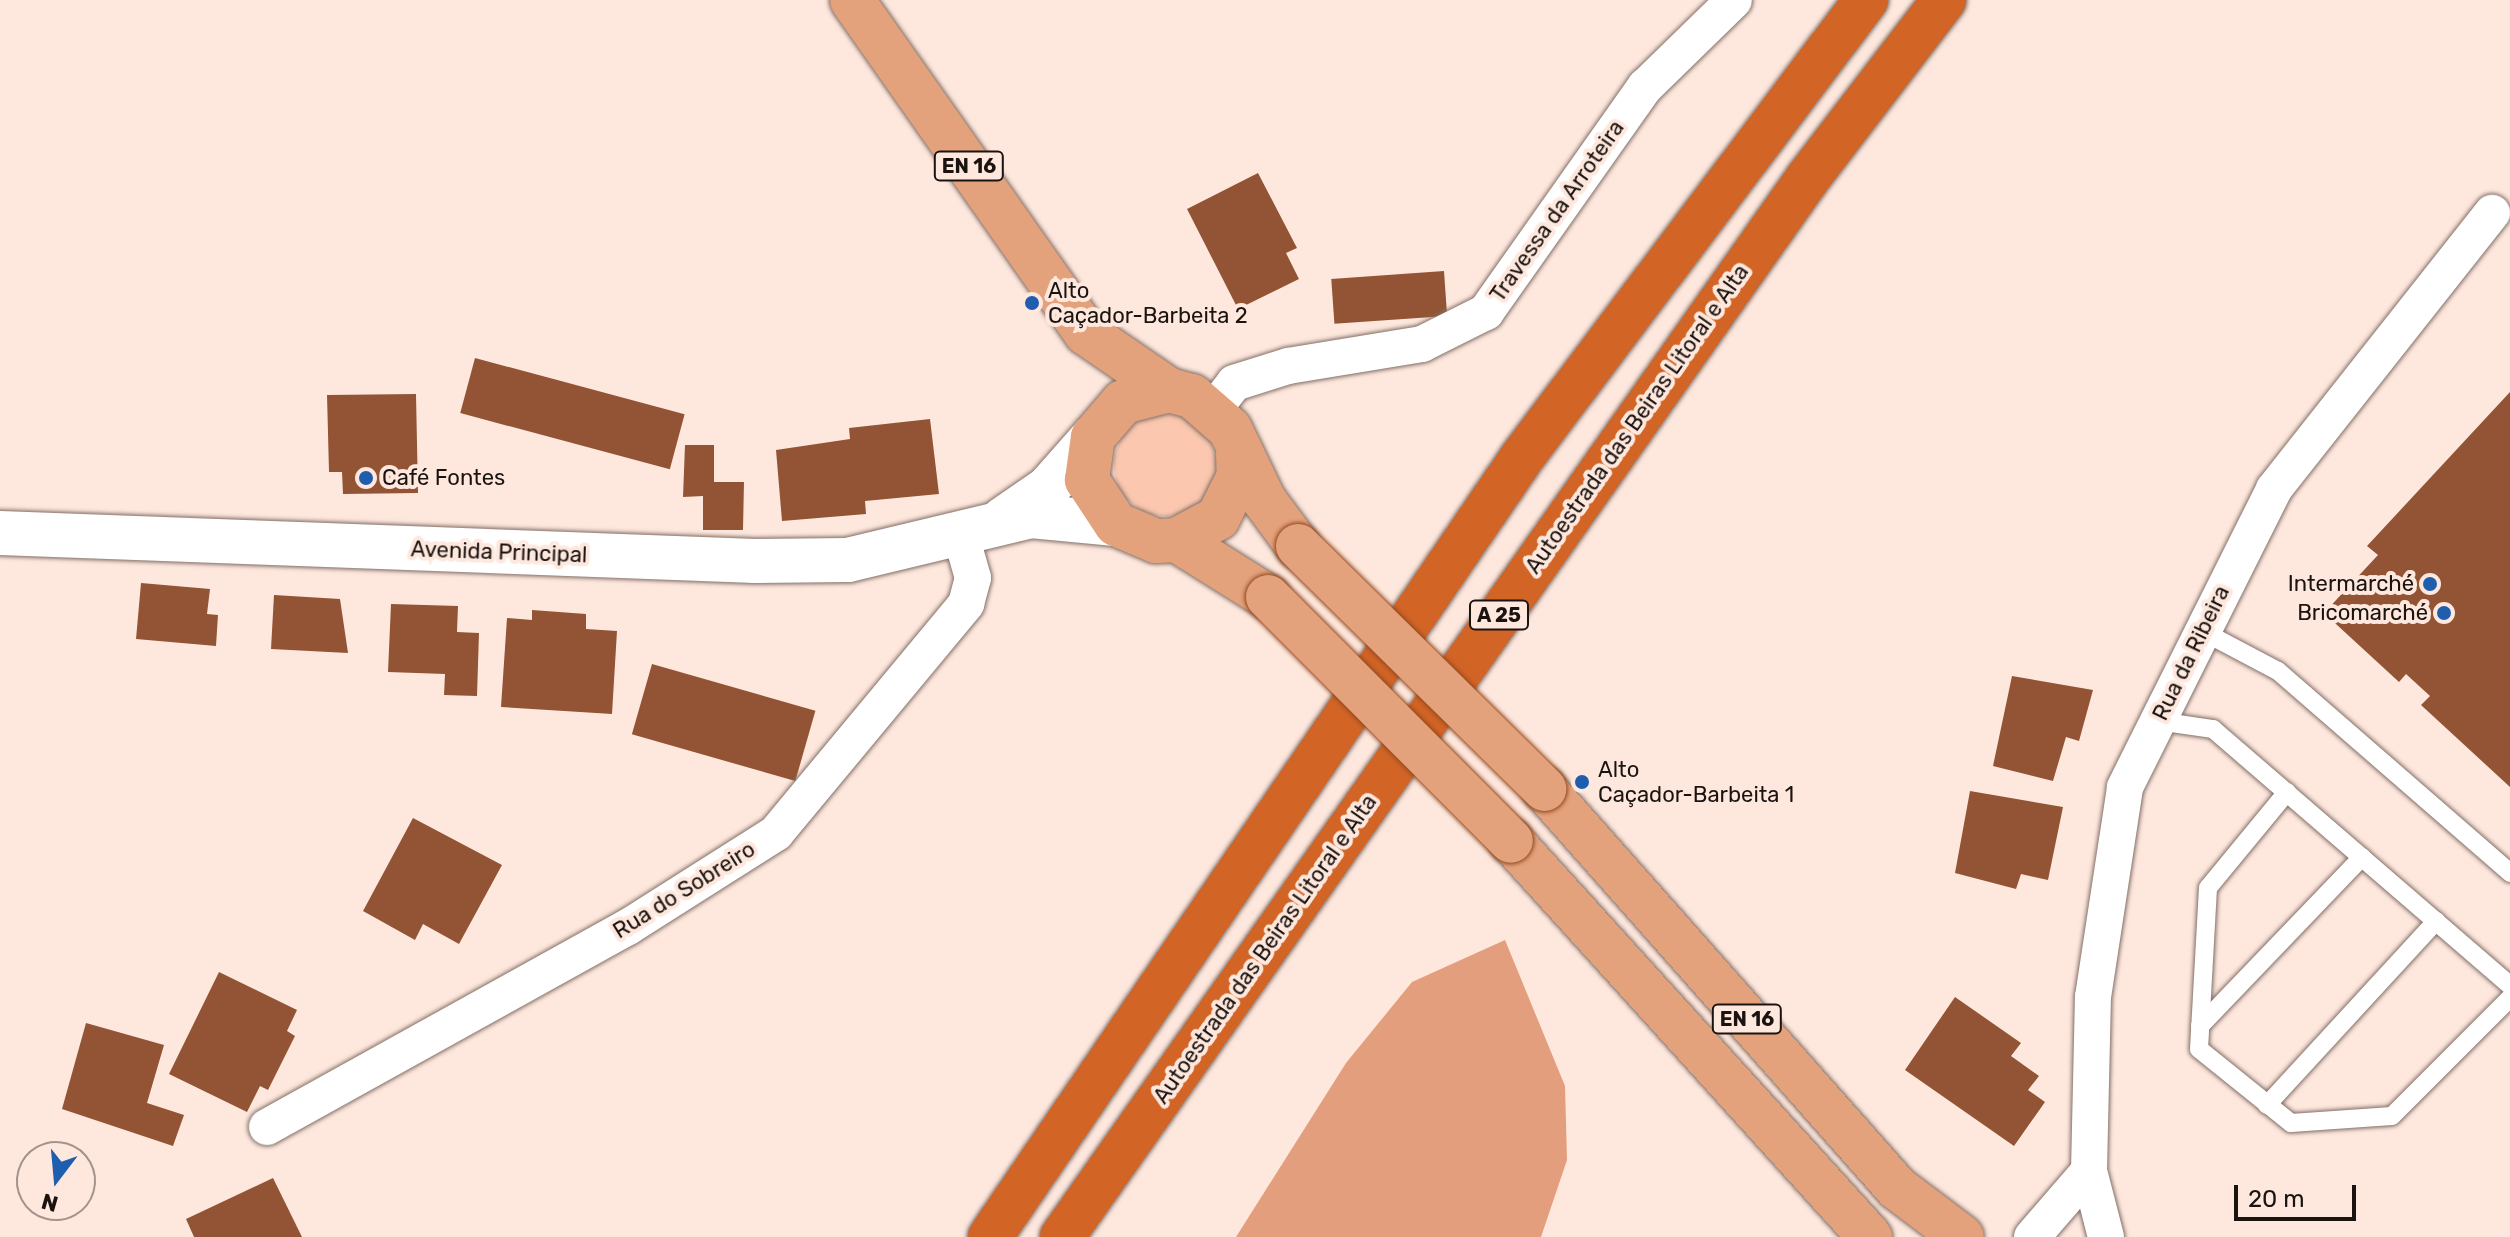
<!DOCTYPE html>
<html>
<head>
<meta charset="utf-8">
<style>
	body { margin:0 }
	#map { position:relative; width:2510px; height:1237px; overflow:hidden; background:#fee8de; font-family:Rubik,sans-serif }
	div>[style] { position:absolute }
	.green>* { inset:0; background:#fbc7af }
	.round { border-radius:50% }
	.forest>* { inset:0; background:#e39e7d }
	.building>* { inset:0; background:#925434; transform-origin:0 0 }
	.roads { filter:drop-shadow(0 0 2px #826f66) drop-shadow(0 0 2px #826f66) }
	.service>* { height:18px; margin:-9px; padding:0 9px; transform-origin:9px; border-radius:9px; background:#fff }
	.minor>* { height:36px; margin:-18px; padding:0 18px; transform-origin:18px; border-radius:18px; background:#fff }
	.secondary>* { height:44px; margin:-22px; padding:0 22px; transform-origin:22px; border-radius:22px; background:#fff }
	.primary>* { height:44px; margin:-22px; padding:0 22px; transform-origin:22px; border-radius:22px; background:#e4a27c }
	.motorway>* { height:44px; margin:-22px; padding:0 22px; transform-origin:22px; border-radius:22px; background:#d26425 }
	.bridges { filter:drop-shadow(0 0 2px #92481e) drop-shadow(0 0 2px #92481e) }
	.primary-bridge>* { height:44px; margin:-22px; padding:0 22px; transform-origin:22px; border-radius:22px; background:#e4a27c }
	.dots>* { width:22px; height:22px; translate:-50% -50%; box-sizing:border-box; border:4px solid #fee8de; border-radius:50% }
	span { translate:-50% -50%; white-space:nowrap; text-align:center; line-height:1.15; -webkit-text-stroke:8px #fee8de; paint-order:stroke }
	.shield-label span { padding:2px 6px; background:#fee8de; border:2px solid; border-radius:6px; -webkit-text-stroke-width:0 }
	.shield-label { font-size:20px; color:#1a1310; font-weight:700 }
	.street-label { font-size:22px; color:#1a1310 }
	.poi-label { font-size:22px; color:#1a1310 }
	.left { translate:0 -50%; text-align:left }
	.right { translate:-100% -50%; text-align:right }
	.north { position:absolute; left:16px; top:1141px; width:80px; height:80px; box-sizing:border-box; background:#fee8de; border:2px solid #a3938c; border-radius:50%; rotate:196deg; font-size:22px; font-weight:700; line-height:32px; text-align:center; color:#1a1310 }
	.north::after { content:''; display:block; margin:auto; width:28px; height:36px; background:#1f5eaf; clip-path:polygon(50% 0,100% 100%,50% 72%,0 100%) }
	.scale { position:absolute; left:2234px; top:1185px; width:122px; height:36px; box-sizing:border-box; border:4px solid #1a1310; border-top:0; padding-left:10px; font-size:24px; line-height:28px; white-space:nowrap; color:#1a1310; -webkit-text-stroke:6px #fee8de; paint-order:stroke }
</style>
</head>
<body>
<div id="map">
	<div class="green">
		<i class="round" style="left:1114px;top:414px;width:102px;height:102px"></i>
	</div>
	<div class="forest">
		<i style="clip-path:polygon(1505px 940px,1565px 1086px,1567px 1160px,1541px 1237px,1236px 1237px,1346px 1063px,1412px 982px)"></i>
	</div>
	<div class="building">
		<i style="clip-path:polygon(1258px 173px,1297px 248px,1286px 253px,1299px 279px,1238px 309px,1187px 209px)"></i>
		<i style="left:1444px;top:271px;width:45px;height:113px;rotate:86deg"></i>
		<i style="left:475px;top:358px;width:217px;height:57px;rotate:15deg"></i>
		<i style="clip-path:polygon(2510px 392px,2510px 787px,2421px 705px,2430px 696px,2406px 674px,2399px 682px,2324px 613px,2378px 555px,2367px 546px)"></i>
		<i style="clip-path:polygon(416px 394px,418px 493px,343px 494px,342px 472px,329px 472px,327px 395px)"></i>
		<i style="clip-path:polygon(930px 419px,939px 494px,865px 501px,866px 514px,782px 521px,776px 450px,850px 439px,849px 428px)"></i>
		<i style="clip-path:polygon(685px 445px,714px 445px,714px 482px,744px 482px,743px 530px,703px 530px,703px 496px,683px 497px)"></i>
		<i style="clip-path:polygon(141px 583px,210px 589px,207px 614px,218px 615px,216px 646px,136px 639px)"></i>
		<i style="clip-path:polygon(274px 595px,340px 599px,348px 653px,271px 649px)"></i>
		<i style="clip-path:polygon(391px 604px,458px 606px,457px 632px,479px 633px,477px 696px,444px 695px,445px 674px,388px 672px)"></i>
		<i style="clip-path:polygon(532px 610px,586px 614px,586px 629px,617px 631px,612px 714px,501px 707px,507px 618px,532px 620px)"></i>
		<i style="left:652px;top:664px;width:170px;height:73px;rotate:16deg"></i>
		<i style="clip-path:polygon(2012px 676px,2093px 690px,2079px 741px,2066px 737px,2053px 781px,1993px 766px)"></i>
		<i style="clip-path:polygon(1970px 791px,2063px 807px,2048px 880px,2021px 874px,2016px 889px,1955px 873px)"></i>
		<i style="clip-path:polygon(413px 818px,502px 865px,459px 944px,423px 924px,415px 940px,363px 911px)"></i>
		<i style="clip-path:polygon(219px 972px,297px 1010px,287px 1031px,295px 1036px,268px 1090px,260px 1086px,247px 1112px,169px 1074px)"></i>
		<i style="clip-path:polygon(1955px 997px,2021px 1043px,2011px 1056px,2039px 1076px,2028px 1090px,2045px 1102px,2014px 1146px,1905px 1070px)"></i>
		<i style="clip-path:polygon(86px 1023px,164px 1045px,147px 1103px,184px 1115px,173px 1146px,62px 1109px)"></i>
		<i style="clip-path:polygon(273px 1178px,302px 1237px,194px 1237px,186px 1219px)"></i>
	</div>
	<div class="roads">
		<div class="service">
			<i style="left:2204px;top:632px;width:84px;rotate:27.8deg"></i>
			<i style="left:2278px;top:671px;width:308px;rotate:41deg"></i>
			<i style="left:2158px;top:721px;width:56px;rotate:8.3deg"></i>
			<i style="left:2213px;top:729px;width:392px;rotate:40.8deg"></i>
			<i style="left:2287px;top:792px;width:124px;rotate:129.5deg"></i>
			<i style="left:2208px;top:888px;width:161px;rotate:93.2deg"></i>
			<i style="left:2199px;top:1049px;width:118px;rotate:38.8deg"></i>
			<i style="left:2291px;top:1123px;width:101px;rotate:-4deg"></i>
			<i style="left:2392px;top:1116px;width:167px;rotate:-45deg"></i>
			<i style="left:2200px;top:1026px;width:234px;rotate:-46.2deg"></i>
			<i style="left:2267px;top:1105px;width:250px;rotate:-47.4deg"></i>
		</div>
		<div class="minor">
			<i style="left:1214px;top:409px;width:33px;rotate:-52deg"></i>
			<i style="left:1234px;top:383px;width:57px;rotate:-17.5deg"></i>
			<i style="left:1288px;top:366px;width:136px;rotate:-9.3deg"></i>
			<i style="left:1422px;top:344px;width:72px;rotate:-26.6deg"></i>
			<i style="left:1486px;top:312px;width:276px;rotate:-54.8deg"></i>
			<i style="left:1645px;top:87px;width:124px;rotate:-44.3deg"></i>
			<i style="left:267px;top:1127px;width:413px;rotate:-29deg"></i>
			<i style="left:628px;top:927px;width:175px;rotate:-32.4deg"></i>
			<i style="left:776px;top:833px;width:298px;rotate:-50.3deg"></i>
			<i style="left:966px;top:604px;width:27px;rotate:-75deg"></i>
			<i style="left:973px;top:578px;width:48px;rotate:-105.8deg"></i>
			<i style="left:2032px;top:1237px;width:87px;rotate:-49.2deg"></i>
			<i style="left:2106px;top:1237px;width:68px;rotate:-104.4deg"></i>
			<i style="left:2089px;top:1171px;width:174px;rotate:-88.7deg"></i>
			<i style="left:2093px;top:997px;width:212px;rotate:-81.3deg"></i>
			<i style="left:2125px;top:787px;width:333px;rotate:-63.4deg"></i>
			<i style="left:2274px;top:489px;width:352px;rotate:-51.7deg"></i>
		</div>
		<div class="secondary">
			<i style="left:1003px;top:519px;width:55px;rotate:-34.6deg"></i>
			<i style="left:1048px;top:488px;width:68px;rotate:-48.6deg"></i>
			<i style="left:0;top:533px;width:756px;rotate:2.12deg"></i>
			<i style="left:755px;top:561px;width:93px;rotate:-0.6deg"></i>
			<i style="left:848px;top:560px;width:188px;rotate:-13.5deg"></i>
			<i style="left:1031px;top:516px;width:85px;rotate:5.4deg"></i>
		</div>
		<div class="primary">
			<i style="left:852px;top:0;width:407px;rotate:54.9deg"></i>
			<i style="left:1086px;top:333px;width:101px;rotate:34.5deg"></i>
			<i style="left:1238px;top:453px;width:23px;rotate:88deg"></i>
			<i style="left:1239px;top:476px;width:47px;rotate:116.6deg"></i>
			<i style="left:1218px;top:518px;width:47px;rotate:151.8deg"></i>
			<i style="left:1177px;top:540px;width:21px;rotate:177deg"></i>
			<i style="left:1156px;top:541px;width:43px;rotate:-157deg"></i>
			<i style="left:1116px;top:524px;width:53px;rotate:-123.4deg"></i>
			<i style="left:1087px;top:480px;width:43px;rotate:-82.1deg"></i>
			<i style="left:1093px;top:437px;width:46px;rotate:-49.4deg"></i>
			<i style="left:1123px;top:402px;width:48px;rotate:-14.6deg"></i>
			<i style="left:1169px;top:390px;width:24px;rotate:15deg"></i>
			<i style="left:1192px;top:396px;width:50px;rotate:41deg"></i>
			<i style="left:1230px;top:429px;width:79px;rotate:64.4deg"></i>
			<i style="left:1264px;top:500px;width:57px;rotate:53.5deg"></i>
			<i style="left:1177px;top:540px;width:107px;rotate:32.1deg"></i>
			<i style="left:1544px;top:789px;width:533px;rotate:48.5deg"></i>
			<i style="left:1897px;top:1188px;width:81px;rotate:37deg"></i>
			<i style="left:1511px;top:841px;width:535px;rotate:47.81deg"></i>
		</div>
		<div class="motorway">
			<i style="left:990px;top:1237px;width:946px;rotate:-55.69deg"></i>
			<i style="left:1523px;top:456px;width:571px;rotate:-53.05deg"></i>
			<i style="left:1062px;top:1237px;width:1295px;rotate:-54.84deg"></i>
			<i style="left:1808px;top:178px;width:224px;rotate:-52.6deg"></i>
		</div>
	</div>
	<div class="bridges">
		<div class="primary-bridge">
			<i style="left:1298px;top:546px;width:346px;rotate:44.6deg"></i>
			<i style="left:1268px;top:597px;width:344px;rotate:45.1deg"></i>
		</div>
	</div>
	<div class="dots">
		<i style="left:1032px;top:303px;background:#1f5eaf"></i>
		<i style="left:366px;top:478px;background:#1f5eaf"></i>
		<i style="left:2430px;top:584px;background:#1f5eaf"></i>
		<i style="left:2444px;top:613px;background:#1f5eaf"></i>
		<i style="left:1582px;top:782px;background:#1f5eaf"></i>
	</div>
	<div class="shield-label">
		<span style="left:969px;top:166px">EN 16</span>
		<span style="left:1499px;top:615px">A 25</span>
		<span style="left:1747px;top:1019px">EN 16</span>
	</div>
	<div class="street-label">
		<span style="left:1557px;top:211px;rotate:-55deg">Travessa da Arroteira</span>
		<span style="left:1637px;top:419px;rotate:-55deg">Autoestrada das Beiras Litoral e Alta</span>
		<span style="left:499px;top:552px;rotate:2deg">Avenida Principal</span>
		<span style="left:2191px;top:653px;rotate:-64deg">Rua da Ribeira</span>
		<span style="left:684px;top:890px;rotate:-32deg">Rua do Sobreiro</span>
		<span style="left:1265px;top:949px;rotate:-55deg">Autoestrada das Beiras Litoral e Alta</span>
	</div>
	<div class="poi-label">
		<span class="left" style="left:1048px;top:303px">Alto<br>Caçador-Barbeita 2</span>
		<span class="left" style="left:382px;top:478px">Café Fontes</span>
		<span class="right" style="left:2414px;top:584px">Intermarché</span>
		<span class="right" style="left:2428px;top:613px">Bricomarché</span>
		<span class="left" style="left:1598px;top:782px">Alto<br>Caçador-Barbeita 1</span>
	</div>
	<div class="north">N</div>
	<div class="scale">20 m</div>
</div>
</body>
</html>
